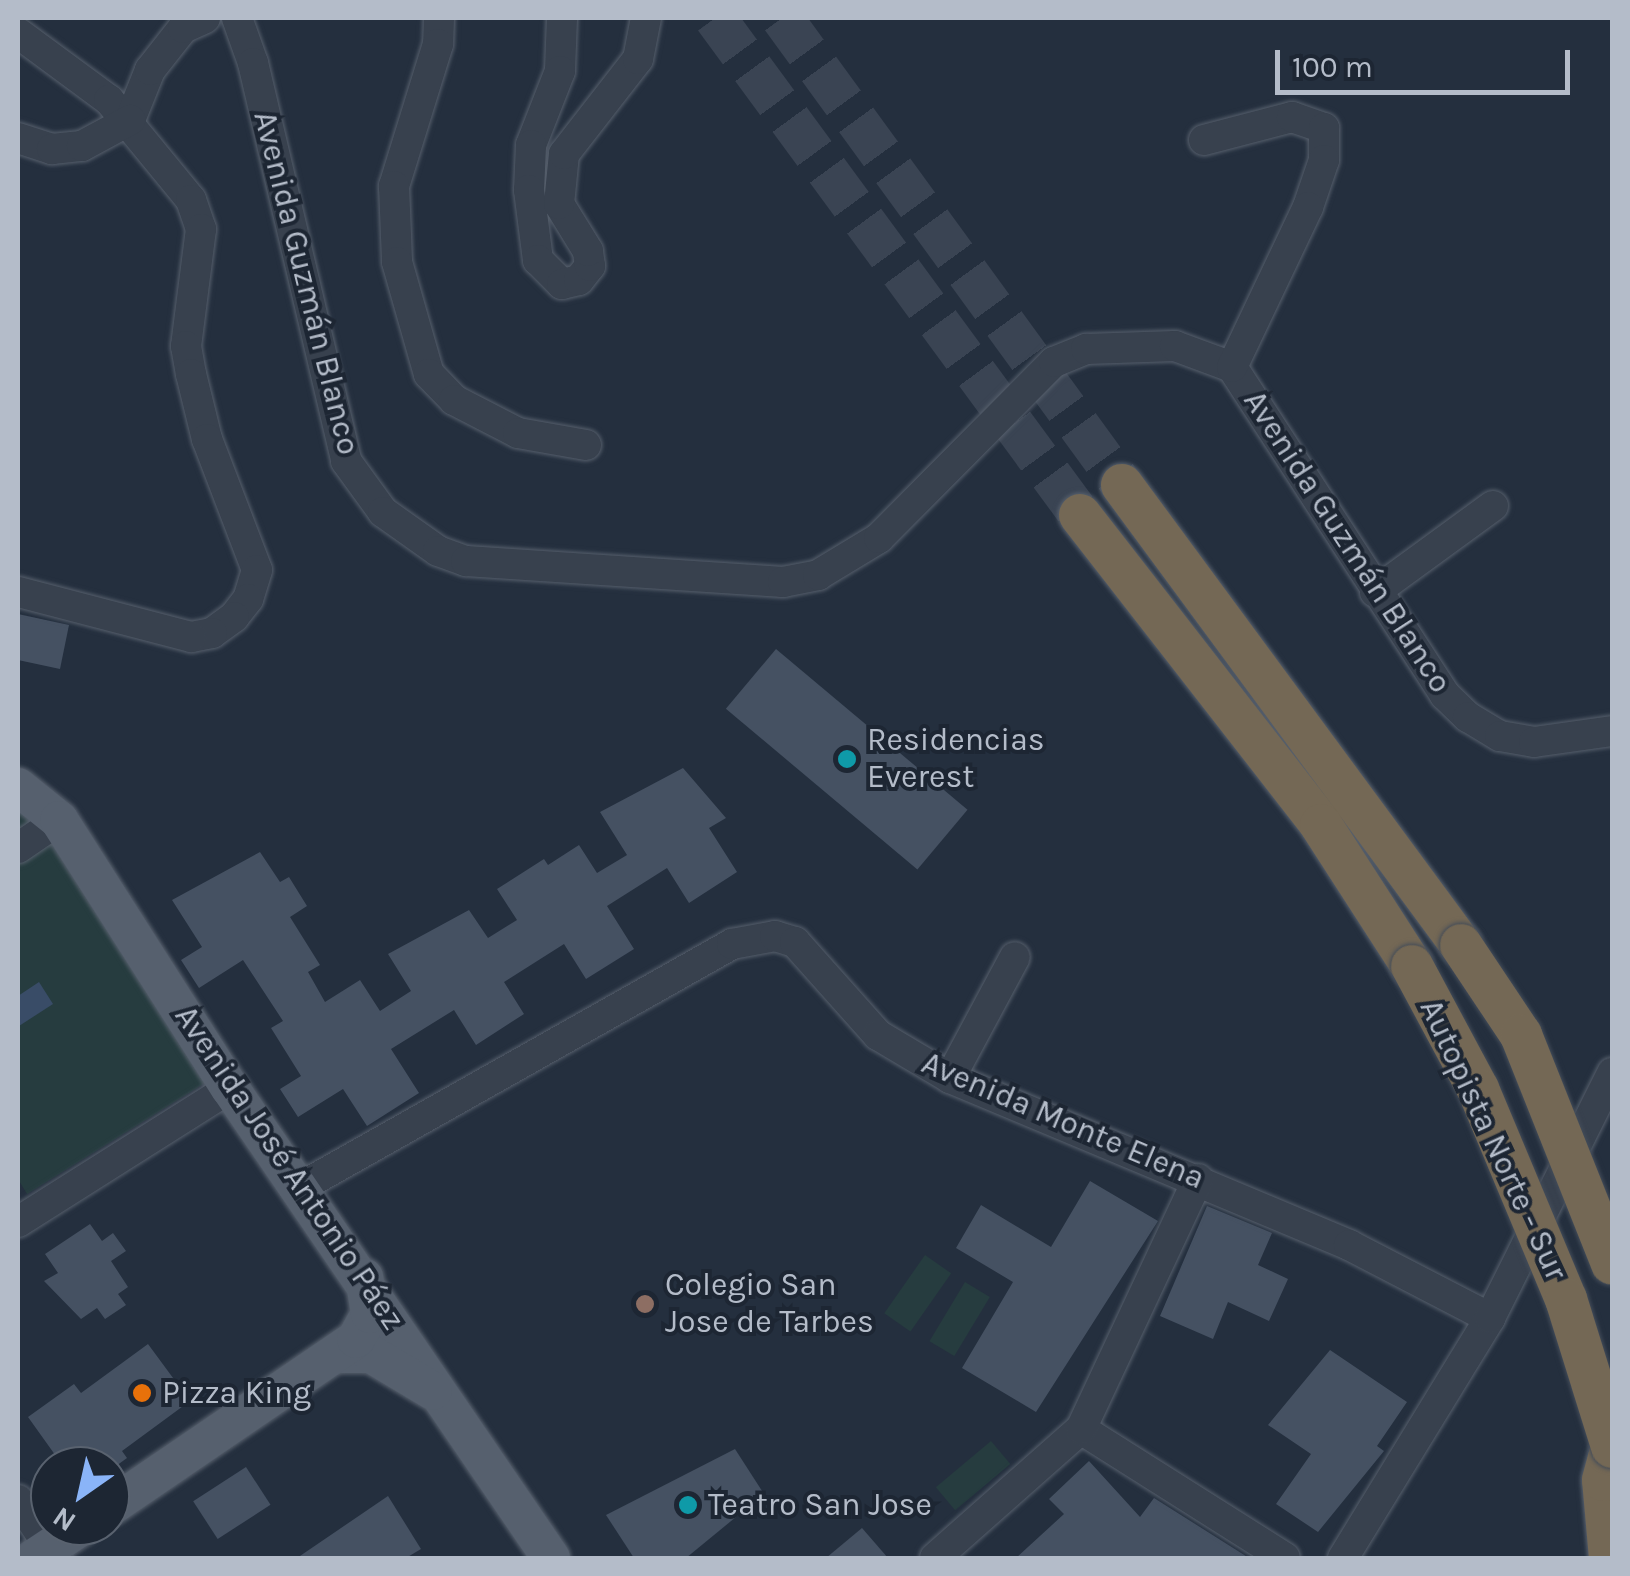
<!DOCTYPE html>
<html>
<head>
<meta charset="utf-8">
<style>
	body { margin:0 }
	#map { position:relative; width:1630px; height:1576px; overflow:hidden; background:#242f3e; font-family:Karla,sans-serif }
	div>[style] { position:absolute }
	.green>* { inset:0; background:#263c3f; transform-origin:0 0 }
	.water>* { inset:0; background:#394c67 }
	.building>* { inset:0; background:#455162; transform-origin:0 0 }
	.highway-tunnel>* { height:42px; margin-top:-21px; transform-origin:0; background:repeating-linear-gradient(90deg,#3a4453 0 42px,transparent 0 63px) }
	.roads { filter:drop-shadow(0 0 2px #565f6c) drop-shadow(0 0 2px #565f6c) }
	.minor>* { height:30px; margin:-15px; padding:0 15px; transform-origin:15px; border-radius:15px; background:#38414e }
	.major>* { height:38px; margin:-19px; padding:0 19px; transform-origin:19px; border-radius:19px; background:#56606e }
	.highway>* { height:42px; margin:-21px; padding:0 21px; transform-origin:21px; border-radius:21px; background:#746855 }
	.bridges { filter:drop-shadow(0 0 2px #434c59) drop-shadow(0 0 2px #434c59) }
	.highway-bridge>* { height:42px; margin:-21px; padding:0 21px; transform-origin:21px; border-radius:21px; background:#746855 }
	.dots>* { width:28px; height:28px; translate:-50% -50%; box-sizing:border-box; border:5px solid #1d2633; border-radius:50% }
	span { translate:-50% -50%; white-space:nowrap; text-align:center; line-height:1.15; -webkit-text-stroke:8px #1d2633; paint-order:stroke }
	.street-label { font-size:32px; color:#b4bcc9 }
	.poi-label { font-size:32px; color:#b4bcc9 }
	.left { translate:0 -50%; text-align:left }
	.frame { position:absolute; inset:0; border:20px solid #b4bcc9; pointer-events:none }
	.north { position:absolute; left:30px; top:1446px; width:100px; height:100px; box-sizing:border-box; background:#1d2633; border:2px solid #59626f; border-radius:50%; rotate:214deg; font-size:28px; font-weight:700; line-height:40px; text-align:center; color:#b4bcc9 }
	.north::after { content:''; display:block; margin:auto; width:35px; height:45px; background:#8ab4f8; clip-path:polygon(50% 0,100% 100%,50% 72%,0 100%) }
	.scale { position:absolute; left:1275px; top:50px; width:295px; height:45px; box-sizing:border-box; border:5px solid #b4bcc9; border-top:0; padding-left:12px; font-size:30px; line-height:35px; white-space:nowrap; color:#b4bcc9; -webkit-text-stroke:8px #1d2633; paint-order:stroke }
</style>
</head>
<body>
<div id="map">
	<div class="green">
		<i style="clip-path:polygon(18px 787px,221px 1073px,27px 1194px,18px 1179px)"></i>
		<i style="left:925px;top:1255px;width:32px;height:71px;rotate:35deg"></i>
		<i style="left:965px;top:1282px;width:29px;height:69px;rotate:31deg"></i>
		<i style="left:991px;top:1441px;width:30px;height:72px;rotate:50deg"></i>
	</div>
	<div class="water">
		<i style="clip-path:polygon(39px 982px,53px 1004px,19px 1026px,18px 996px)"></i>
	</div>
	<div class="building">
		<i style="clip-path:polygon(18px 614px,69px 625px,60px 669px,18px 660px)"></i>
		<i style="left:776px;top:649px;width:250px;height:78px;rotate:40deg"></i>
		<i style="clip-path:polygon(683px 768px,726px 818px,709px 828px,737px 872px,689px 903px,667px 868px,607px 906px,634px 949px,586px 979px,564px 944px,504px 982px,524px 1014px,476px 1045px,454px 1010px,391px 1049px,419px 1093px,367px 1126px,343px 1089px,298px 1117px,280px 1089px,301px 1076px,271px 1028px,283px 1021px,243px 960px,199px 988px,181px 960px,202px 947px,172px 900px,260px 852px,280px 882px,289px 877px,307px 906px,290px 917px,320px 965px,308px 972px,325px 1002px,360px 980px,380px 1011px,411px 991px,388px 954px,469px 910px,488px 938px,517px 920px,497px 889px,544px 859px,548px 865px,579px 845px,597px 873px,627px 855px,600px 812px)"></i>
		<i style="clip-path:polygon(1090px 1181px,1158px 1221px,1036px 1412px,962px 1368px,1013px 1282px,956px 1248px,981px 1205px,1051px 1247px)"></i>
		<i style="clip-path:polygon(1207px 1206px,1272px 1233px,1258px 1265px,1288px 1279px,1269px 1321px,1228px 1302px,1213px 1339px,1160px 1316px)"></i>
		<i style="clip-path:polygon(90px 1224px,102px 1241px,113px 1233px,126px 1251px,111px 1261px,128px 1287px,118px 1294px,126px 1305px,105px 1319px,97px 1308px,81px 1319px,44px 1281px,58px 1273px,45px 1254px)"></i>
		<i style="clip-path:polygon(148px 1344px,190px 1401px,122px 1451px,127px 1458px,116px 1466px,63px 1466px,28px 1417px,74px 1384px,81px 1393px)"></i>
		<i style="clip-path:polygon(1330px 1350px,1407px 1402px,1377px 1446px,1384px 1451px,1318px 1532px,1276px 1504px,1311px 1454px,1268px 1425px)"></i>
		<i style="clip-path:polygon(735px 1449px,764px 1494px,686px 1558px,634px 1558px,606px 1515px)"></i>
		<i style="clip-path:polygon(1089px 1461px,1140px 1517px,1154px 1498px,1249px 1558px,1016px 1558px,1064px 1514px,1049px 1499px)"></i>
		<i style="left:246px;top:1467px;width:45px;height:63px;rotate:57deg"></i>
		<i style="clip-path:polygon(388px 1496px,421px 1549px,406px 1558px,297px 1558px)"></i>
		<i style="clip-path:polygon(862px 1528px,888px 1558px,826px 1558px)"></i>
	</div>
	<div class="highway-tunnel">
		<i style="left:715px;top:18px;width:617px;rotate:53.71deg"></i>
		<i style="left:782px;top:18px;width:578px;rotate:53.94deg"></i>
	</div>
	<div class="roads">
		<div class="minor">
			<i style="left:237px;top:18px;width:48px;rotate:70.4deg"></i>
			<i style="left:253px;top:63px;width:409px;rotate:76.8deg"></i>
			<i style="left:346px;top:461px;width:63px;rotate:54deg"></i>
			<i style="left:383px;top:512px;width:67px;rotate:35.3deg"></i>
			<i style="left:438px;top:551px;width:30px;rotate:20deg"></i>
			<i style="left:466px;top:561px;width:318px;rotate:3.8deg"></i>
			<i style="left:783px;top:582px;width:36px;rotate:-11deg"></i>
			<i style="left:818px;top:575px;width:71px;rotate:-31.2deg"></i>
			<i style="left:879px;top:538px;width:248px;rotate:-45.2deg"></i>
			<i style="left:1054px;top:362px;width:35px;rotate:-22deg"></i>
			<i style="left:1086px;top:349px;width:89px;rotate:-1.9deg"></i>
			<i style="left:1175px;top:346px;width:61px;rotate:20.2deg"></i>
			<i style="left:1232px;top:367px;width:391px;rotate:57deg"></i>
			<i style="left:1445px;top:695px;width:32px;rotate:44deg"></i>
			<i style="left:1468px;top:717px;width:37px;rotate:31deg"></i>
			<i style="left:1500px;top:736px;width:35px;rotate:10deg"></i>
			<i style="left:1534px;top:742px;width:79px;rotate:-8deg"></i>
			<i style="left:439px;top:18px;width:26px;rotate:92deg"></i>
			<i style="left:438px;top:44px;width:149px;rotate:107.2deg"></i>
			<i style="left:394px;top:186px;width:76px;rotate:87.7deg"></i>
			<i style="left:397px;top:262px;width:116px;rotate:74.1deg"></i>
			<i style="left:429px;top:374px;width:36px;rotate:46deg"></i>
			<i style="left:454px;top:400px;width:72px;rotate:27.3deg"></i>
			<i style="left:518px;top:433px;width:69px;rotate:10deg"></i>
			<i style="left:562px;top:18px;width:53px;rotate:92.2deg"></i>
			<i style="left:560px;top:71px;width:79px;rotate:111.4deg"></i>
			<i style="left:531px;top:145px;width:45px;rotate:92.5deg"></i>
			<i style="left:529px;top:190px;width:71px;rotate:82.7deg"></i>
			<i style="left:538px;top:260px;width:34px;rotate:45deg"></i>
			<i style="left:562px;top:284px;width:17px;rotate:-13deg"></i>
			<i style="left:579px;top:280px;width:18px;rotate:-52deg"></i>
			<i style="left:590px;top:266px;width:15px;rotate:-98deg"></i>
			<i style="left:588px;top:251px;width:55px;rotate:-121.7deg"></i>
			<i style="left:559px;top:204px;width:50px;rotate:-84.3deg"></i>
			<i style="left:564px;top:154px;width:120px;rotate:-52.1deg"></i>
			<i style="left:638px;top:59px;width:42px;rotate:-79deg"></i>
			<i style="left:18px;top:33px;width:113px;rotate:36.4deg"></i>
			<i style="left:109px;top:100px;width:129px;rotate:50.6deg"></i>
			<i style="left:191px;top:200px;width:31px;rotate:71deg"></i>
			<i style="left:201px;top:229px;width:118px;rotate:97.3deg"></i>
			<i style="left:186px;top:346px;width:28px;rotate:80deg"></i>
			<i style="left:191px;top:374px;width:67px;rotate:76.2deg"></i>
			<i style="left:207px;top:439px;width:140px;rotate:69.1deg"></i>
			<i style="left:257px;top:570px;width:30px;rotate:107deg"></i>
			<i style="left:248px;top:599px;width:23px;rotate:128deg"></i>
			<i style="left:234px;top:617px;width:27px;rotate:144deg"></i>
			<i style="left:212px;top:633px;width:21px;rotate:169deg"></i>
			<i style="left:191px;top:637px;width:179px;rotate:-165.4deg"></i>
			<i style="left:130px;top:120px;width:54px;rotate:-68.2deg"></i>
			<i style="left:150px;top:70px;width:53px;rotate:-51.8deg"></i>
			<i style="left:183px;top:28px;width:24px;rotate:-24deg"></i>
			<i style="left:18px;top:138px;width:36px;rotate:18deg"></i>
			<i style="left:52px;top:149px;width:30px;rotate:-6deg"></i>
			<i style="left:82px;top:146px;width:55px;rotate:-28.4deg"></i>
			<i style="left:1204px;top:140px;width:91px;rotate:-14.6deg"></i>
			<i style="left:1292px;top:117px;width:34px;rotate:19deg"></i>
			<i style="left:1324px;top:128px;width:32px;rotate:90deg"></i>
			<i style="left:1324px;top:160px;width:50px;rotate:108.8deg"></i>
			<i style="left:1308px;top:207px;width:177px;rotate:115.4deg"></i>
			<i style="left:1375px;top:592px;width:146px;rotate:-36.1deg"></i>
			<i style="left:18px;top:848px;width:50px;rotate:-34.3deg"></i>
			<i style="left:950px;top:1078px;width:137px;rotate:-61.8deg"></i>
			<i style="left:299px;top:1188px;width:497px;rotate:-29.4deg"></i>
			<i style="left:732px;top:944px;width:44px;rotate:-10.5deg"></i>
			<i style="left:775px;top:936px;width:21px;rotate:17deg"></i>
			<i style="left:795px;top:942px;width:125px;rotate:48.3deg"></i>
			<i style="left:878px;top:1035px;width:84px;rotate:30.8deg"></i>
			<i style="left:950px;top:1078px;width:433px;rotate:22.7deg"></i>
			<i style="left:1349px;top:1245px;width:159px;rotate:27.4deg"></i>
			<i style="left:18px;top:1222px;width:251px;rotate:-32.3deg"></i>
			<i style="left:1081px;top:1429px;width:241px;rotate:32.3deg"></i>
			<i style="left:18px;top:1500px;width:70px;rotate:56.1deg"></i>
			<i style="left:935px;top:1558px;width:195px;rotate:-41.5deg"></i>
			<i style="left:1081px;top:1429px;width:276px;rotate:-64.9deg"></i>
			<i style="left:1343px;top:1558px;width:281px;rotate:-58.5deg"></i>
			<i style="left:1490px;top:1318px;width:274px;rotate:-63.5deg"></i>
		</div>
		<div class="major">
			<i style="left:18px;top:787px;width:53px;rotate:38.8deg"></i>
			<i style="left:59px;top:820px;width:318px;rotate:57.5deg"></i>
			<i style="left:230px;top:1088px;width:569px;rotate:55.67deg"></i>
			<i style="left:336px;top:1354px;width:35px"></i>
			<i style="left:371px;top:1354px;width:72px;rotate:30.8deg"></i>
			<i style="left:110px;top:1507px;width:298px;rotate:-34.3deg"></i>
			<i style="left:356px;top:1339px;width:29px;rotate:-61deg"></i>
			<i style="left:370px;top:1314px;width:37px;rotate:-99deg"></i>
			<i style="left:34px;top:1558px;width:58px;rotate:-33.7deg"></i>
		</div>
		<div class="highway">
			<i style="left:1122px;top:485px;width:571px;rotate:53.61deg"></i>
			<i style="left:1080px;top:515px;width:393px;rotate:52.1deg"></i>
			<i style="left:1321px;top:825px;width:168px;rotate:57.2deg"></i>
			<i style="left:1610px;top:1558px;width:78px;rotate:-95.1deg"></i>
			<i style="left:1603px;top:1480px;width:34px;rotate:-75deg"></i>
		</div>
	</div>
	<div class="bridges">
		<div class="highway-bridge">
			<i style="left:1461px;top:945px;width:108px;rotate:56.3deg"></i>
			<i style="left:1521px;top:1035px;width:246px;rotate:68.3deg"></i>
			<i style="left:1412px;top:966px;width:140px;rotate:61.8deg"></i>
			<i style="left:1478px;top:1089px;width:228px;rotate:67.3deg"></i>
			<i style="left:1566px;top:1299px;width:155px;rotate:72.7deg"></i>
		</div>
	</div>
	<div class="dots">
		<i style="left:847px;top:759px;background:#0f9aa8"></i>
		<i style="left:645px;top:1304px;background:#8d6e63"></i>
		<i style="left:142px;top:1393px;background:#e8710a"></i>
		<i style="left:688px;top:1505px;background:#0f9aa8"></i>
	</div>
	<div class="street-label">
		<span style="left:306px;top:283px;rotate:76deg">Avenida Guzmán Blanco</span>
		<span style="left:1347px;top:542px;rotate:57deg">Avenida Guzmán Blanco</span>
		<span style="left:1063px;top:1121px;rotate:23deg">Avenida Monte Elena</span>
		<span style="left:1493px;top:1140px;rotate:65deg">Autopista Norte - Sur</span>
		<span style="left:289px;top:1168px;rotate:56deg">Avenida José Antonio Páez</span>
	</div>
	<div class="poi-label">
		<span class="left" style="left:867px;top:759px">Residencias<br>Everest</span>
		<span class="left" style="left:665px;top:1304px">Colegio San<br>Jose de Tarbes</span>
		<span class="left" style="left:162px;top:1393px">Pizza King</span>
		<span class="left" style="left:708px;top:1505px">Teatro San Jose</span>
	</div>
	<div class="frame"></div>
	<div class="north">N</div>
	<div class="scale">100 m</div>
</div>
</body>
</html>
